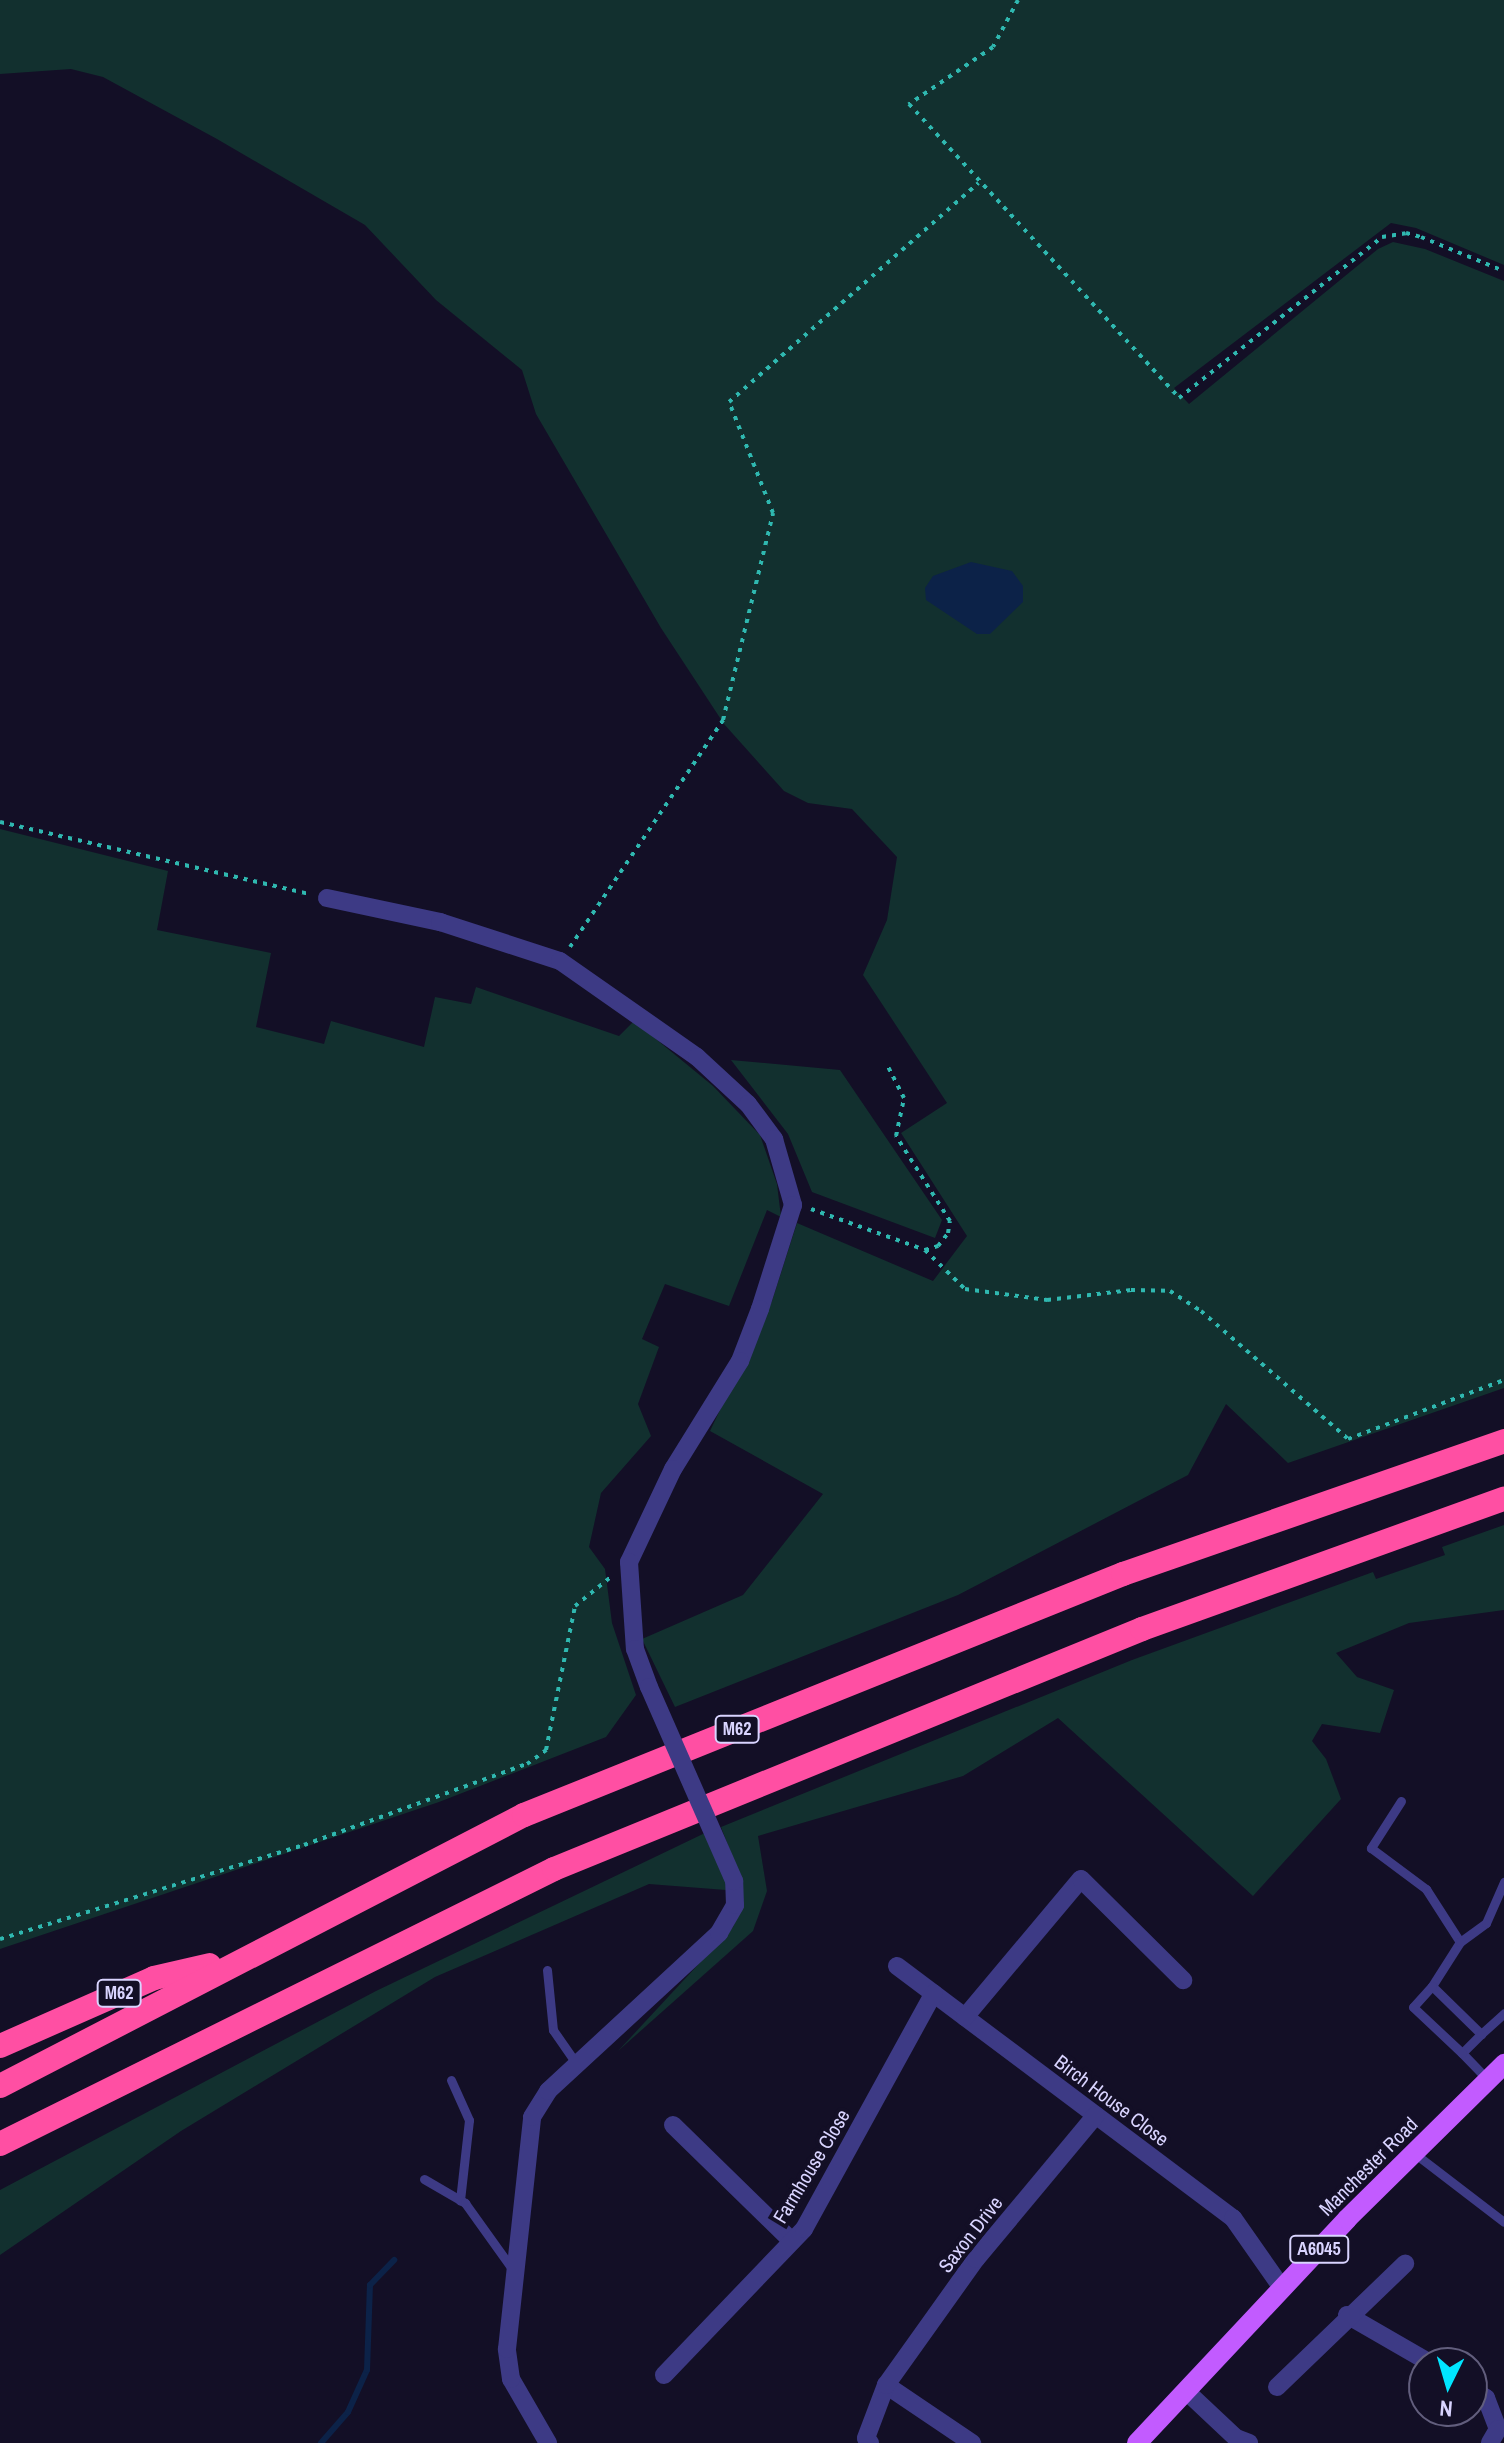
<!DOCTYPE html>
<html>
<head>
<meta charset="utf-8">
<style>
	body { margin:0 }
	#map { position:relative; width:1504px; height:2443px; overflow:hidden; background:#130f26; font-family:"Archivo Narrow",sans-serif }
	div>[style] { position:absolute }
	.green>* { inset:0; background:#12302f }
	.water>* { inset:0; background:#0c2248 }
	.stream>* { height:6px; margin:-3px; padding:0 3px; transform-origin:3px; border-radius:3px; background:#0c2248 }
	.path>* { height:4px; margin-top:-2px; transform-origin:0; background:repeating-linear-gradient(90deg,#2fb8b0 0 4px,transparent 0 10px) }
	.lane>* { height:9px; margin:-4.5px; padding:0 4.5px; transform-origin:4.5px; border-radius:4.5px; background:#3d3a85 }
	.street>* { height:18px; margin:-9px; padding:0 9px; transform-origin:9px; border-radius:9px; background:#3d3a85 }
	.primary>* { height:20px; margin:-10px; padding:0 10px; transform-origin:10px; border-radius:10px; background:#c25bff }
	.highway>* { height:24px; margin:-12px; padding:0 12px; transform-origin:12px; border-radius:12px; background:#ff4fa3 }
	.street-bridge>* { height:18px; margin:-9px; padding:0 9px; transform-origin:9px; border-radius:9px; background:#3d3a85 }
	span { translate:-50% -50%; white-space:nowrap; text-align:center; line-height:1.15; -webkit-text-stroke:8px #130f26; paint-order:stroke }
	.shield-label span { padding:2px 6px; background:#130f26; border:2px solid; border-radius:6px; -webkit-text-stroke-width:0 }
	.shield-label { font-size:18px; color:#d9d4ff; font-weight:700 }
	.street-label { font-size:20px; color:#d9d4ff }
	.north { position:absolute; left:1408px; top:2347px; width:80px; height:80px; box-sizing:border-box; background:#130f26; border:2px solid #625e7d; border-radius:50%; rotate:185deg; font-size:22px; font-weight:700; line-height:32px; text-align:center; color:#d9d4ff }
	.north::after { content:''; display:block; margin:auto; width:28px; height:36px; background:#00e5ff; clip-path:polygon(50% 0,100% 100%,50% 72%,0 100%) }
</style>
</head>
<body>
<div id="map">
	<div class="green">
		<i style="clip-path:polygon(0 0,1504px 0,1504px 265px,1416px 228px,1391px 223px,1174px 388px,1189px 404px,1378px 249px,1393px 242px,1425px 249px,1504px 281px,1504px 1388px,1288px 1463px,1226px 1404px,1188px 1475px,958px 1595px,675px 1707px,642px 1639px,743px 1595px,823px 1494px,710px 1431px,772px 1301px,797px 1223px,933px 1281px,967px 1236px,901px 1133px,947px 1103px,863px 975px,887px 920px,897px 857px,852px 809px,808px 803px,784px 791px,724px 724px,661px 628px,536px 414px,522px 370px,436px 300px,365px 225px,217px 139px,103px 77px,71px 69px,0 74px)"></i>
		<i style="clip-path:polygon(0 829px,168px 871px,157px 930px,271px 953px,256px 1027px,324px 1044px,331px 1021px,424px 1047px,435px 997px,471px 1004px,476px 987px,619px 1036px,634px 1021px,713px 1086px,760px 1135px,777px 1184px,781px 1217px,767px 1210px,729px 1306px,665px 1284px,642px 1339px,659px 1347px,638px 1404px,651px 1436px,601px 1493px,589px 1547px,605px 1569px,612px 1623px,636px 1695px,606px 1737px,439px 1802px,0 1949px)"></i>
		<i style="clip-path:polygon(731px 1060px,840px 1070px,942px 1220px,935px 1238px,812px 1192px,788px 1134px)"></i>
		<i style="clip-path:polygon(1504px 1525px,1504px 1610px,1409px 1623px,1336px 1653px,1357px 1677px,1394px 1690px,1380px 1733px,1322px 1724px,1312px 1741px,1326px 1759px,1341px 1799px,1253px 1896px,1058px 1718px,963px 1776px,758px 1836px,767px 1891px,753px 1931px,618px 2051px,733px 1927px,743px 1905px,742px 1882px,721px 1827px,1132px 1660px,1373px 1572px,1376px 1579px,1445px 1555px,1442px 1547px)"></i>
		<i style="clip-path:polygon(705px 1833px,728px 1883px,726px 1890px,649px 1884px,435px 1977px,181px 2131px,0 2255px,0 2190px,376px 1991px)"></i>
	</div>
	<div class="water">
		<i style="clip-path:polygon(971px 562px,1012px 571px,1023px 586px,1023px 602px,990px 634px,977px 634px,926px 600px,925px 588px,933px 576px)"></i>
	</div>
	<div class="stream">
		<i style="left:321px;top:2443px;width:41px;rotate:-48.9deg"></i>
		<i style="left:348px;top:2412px;width:46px;rotate:-65.7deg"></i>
		<i style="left:367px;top:2370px;width:85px;rotate:-88deg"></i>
		<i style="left:370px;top:2285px;width:35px;rotate:-46deg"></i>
	</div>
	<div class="path">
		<i style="left:1018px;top:0;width:53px;rotate:118deg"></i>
		<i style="left:993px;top:47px;width:102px;rotate:145.8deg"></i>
		<i style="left:909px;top:104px;width:399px;rotate:47.4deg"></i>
		<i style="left:1179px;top:398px;width:259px;rotate:-38.4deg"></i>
		<i style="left:1382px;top:237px;width:24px;rotate:-9deg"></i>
		<i style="left:1406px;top:233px;width:16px;rotate:15deg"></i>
		<i style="left:1421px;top:237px;width:90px;rotate:22.3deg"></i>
		<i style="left:0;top:822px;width:317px;rotate:13.1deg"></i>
		<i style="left:570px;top:947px;width:274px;rotate:-56deg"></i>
		<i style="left:723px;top:720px;width:213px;rotate:-76.4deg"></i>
		<i style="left:773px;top:513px;width:119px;rotate:-111.6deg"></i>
		<i style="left:729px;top:402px;width:332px;rotate:-41.3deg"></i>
		<i style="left:811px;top:1209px;width:121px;rotate:19.8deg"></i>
		<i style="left:925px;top:1250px;width:14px;rotate:-17deg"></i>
		<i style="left:938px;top:1246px;width:16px;rotate:-52deg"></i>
		<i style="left:948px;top:1233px;width:12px;rotate:-81deg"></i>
		<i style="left:950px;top:1221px;width:101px;rotate:-122.4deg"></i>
		<i style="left:896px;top:1136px;width:39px;rotate:-78deg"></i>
		<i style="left:904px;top:1098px;width:35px;rotate:-117deg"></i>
		<i style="left:925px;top:1250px;width:56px;rotate:44.3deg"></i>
		<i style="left:965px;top:1289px;width:83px;rotate:7.6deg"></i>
		<i style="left:1047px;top:1300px;width:85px;rotate:-6.8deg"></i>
		<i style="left:1131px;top:1290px;width:39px;rotate:1deg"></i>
		<i style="left:1170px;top:1291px;width:37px;rotate:33deg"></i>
		<i style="left:1201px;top:1311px;width:195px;rotate:41deg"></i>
		<i style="left:1348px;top:1439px;width:167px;rotate:-20.7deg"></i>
		<i style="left:0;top:1939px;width:318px;rotate:-17.2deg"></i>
		<i style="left:304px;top:1845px;width:237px;rotate:-20deg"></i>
		<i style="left:527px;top:1764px;width:24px;rotate:-36deg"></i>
		<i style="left:546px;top:1750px;width:147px;rotate:-78.6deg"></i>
		<i style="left:575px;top:1606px;width:48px;rotate:-39deg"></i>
	</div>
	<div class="lane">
		<i style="left:1401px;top:1801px;width:56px;rotate:122.6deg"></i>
		<i style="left:1371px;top:1848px;width:69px;rotate:36.7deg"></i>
		<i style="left:1426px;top:1889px;width:63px;rotate:57.3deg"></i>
		<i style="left:1460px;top:1942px;width:52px;rotate:122.5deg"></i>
		<i style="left:1432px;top:1986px;width:69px;rotate:44.4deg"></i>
		<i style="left:1481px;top:2034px;width:27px;rotate:135deg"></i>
		<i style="left:1462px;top:2053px;width:37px;rotate:46deg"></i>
		<i style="left:1460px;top:1942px;width:32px;rotate:-36deg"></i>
		<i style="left:1486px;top:1923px;width:45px;rotate:-66.3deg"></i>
		<i style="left:547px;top:1970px;width:60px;rotate:84.3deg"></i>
		<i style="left:553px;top:2030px;width:44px;rotate:55.2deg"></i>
		<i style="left:1432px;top:1986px;width:28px;rotate:132deg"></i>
		<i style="left:1413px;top:2007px;width:67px;rotate:43.2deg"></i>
		<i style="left:1481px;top:2034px;width:31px;rotate:-42deg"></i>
		<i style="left:451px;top:2080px;width:44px;rotate:65.8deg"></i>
		<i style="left:469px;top:2120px;width:81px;rotate:96.4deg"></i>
		<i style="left:1414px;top:2153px;width:113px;rotate:37.5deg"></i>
		<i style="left:424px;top:2179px;width:48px;rotate:30.3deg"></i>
		<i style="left:465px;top:2203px;width:82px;rotate:54.4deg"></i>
	</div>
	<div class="street">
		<i style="left:327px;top:898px;width:116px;rotate:12deg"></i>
		<i style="left:440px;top:922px;width:126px;rotate:18deg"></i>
		<i style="left:560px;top:961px;width:167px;rotate:35deg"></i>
		<i style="left:697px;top:1057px;width:69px;rotate:42.7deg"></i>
		<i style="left:748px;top:1104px;width:44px;rotate:53.4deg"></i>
		<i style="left:774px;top:1139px;width:69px;rotate:73.9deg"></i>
		<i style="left:793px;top:1205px;width:109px;rotate:107.6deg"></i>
		<i style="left:760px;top:1309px;width:56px;rotate:111deg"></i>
		<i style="left:740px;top:1361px;width:127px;rotate:121.8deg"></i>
		<i style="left:673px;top:1469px;width:103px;rotate:115.3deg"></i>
		<i style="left:629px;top:1562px;width:87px;rotate:86.1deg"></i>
		<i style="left:635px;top:1649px;width:40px;rotate:69.8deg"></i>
		<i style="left:897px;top:1966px;width:420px;rotate:36.9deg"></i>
		<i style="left:1233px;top:2218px;width:85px;rotate:55deg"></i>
		<i style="left:965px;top:2017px;width:180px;rotate:-50deg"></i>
		<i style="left:1081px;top:1879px;width:144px;rotate:44.7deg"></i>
		<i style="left:673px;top:2125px;width:166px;rotate:44.3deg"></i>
		<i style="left:1347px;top:2315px;width:96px;rotate:30deg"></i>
		<i style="left:664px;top:2375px;width:202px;rotate:-46.2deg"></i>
		<i style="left:804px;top:2229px;width:269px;rotate:-61.2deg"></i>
		<i style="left:886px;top:2385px;width:104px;rotate:34deg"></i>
		<i style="left:1277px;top:2387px;width:178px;rotate:-43.9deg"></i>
		<i style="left:1472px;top:2389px;width:17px;rotate:33deg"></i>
		<i style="left:1486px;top:2398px;width:33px;rotate:69deg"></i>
		<i style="left:1498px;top:2429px;width:16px;rotate:120deg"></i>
		<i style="left:1186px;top:2391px;width:69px;rotate:43.2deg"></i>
		<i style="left:1236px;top:2438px;width:14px;rotate:21deg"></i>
		<i style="left:548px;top:2443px;width:74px;rotate:-120deg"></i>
		<i style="left:511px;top:2379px;width:30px;rotate:-98deg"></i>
		<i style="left:507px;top:2349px;width:233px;rotate:-83.8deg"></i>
		<i style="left:532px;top:2117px;width:31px;rotate:-58deg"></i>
		<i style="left:548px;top:2091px;width:233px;rotate:-42.7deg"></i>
		<i style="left:719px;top:1933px;width:32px;rotate:-60deg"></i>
		<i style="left:735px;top:1905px;width:24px;rotate:-92deg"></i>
		<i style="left:870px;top:2443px;width:6px;rotate:-129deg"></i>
		<i style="left:866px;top:2438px;width:57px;rotate:-69.3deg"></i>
		<i style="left:886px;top:2385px;width:155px;rotate:-54.5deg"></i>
		<i style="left:976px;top:2259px;width:187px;rotate:-50.2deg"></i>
	</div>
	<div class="primary">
		<i style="left:1137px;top:2443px;width:307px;rotate:-46.8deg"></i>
		<i style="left:1347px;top:2219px;width:221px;rotate:-44.6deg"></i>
	</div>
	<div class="highway">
		<i style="left:0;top:2046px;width:168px;rotate:-23.8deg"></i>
		<i style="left:154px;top:1978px;width:57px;rotate:-13.1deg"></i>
		<i style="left:0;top:2086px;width:590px;rotate:-27.35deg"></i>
		<i style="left:524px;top:1815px;width:646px;rotate:-21.92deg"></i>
		<i style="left:1123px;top:1574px;width:404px;rotate:-19.2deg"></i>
		<i style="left:0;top:2144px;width:618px;rotate:-26.4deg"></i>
		<i style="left:554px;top:1869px;width:635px;rotate:-22.2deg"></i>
		<i style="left:1142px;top:1629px;width:385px;rotate:-19.8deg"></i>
	</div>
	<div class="street-bridge">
		<i style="left:649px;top:1687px;width:212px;rotate:66.3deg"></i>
	</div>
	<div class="shield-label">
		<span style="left:737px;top:1729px">M62</span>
		<span style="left:119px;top:1993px">M62</span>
		<span style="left:1319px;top:2249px">A6045</span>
	</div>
	<div class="street-label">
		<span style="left:1112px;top:2100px;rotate:37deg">Birch House Close</span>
		<span style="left:811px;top:2166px;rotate:-59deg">Farmhouse Close</span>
		<span style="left:1368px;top:2166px;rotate:-45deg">Manchester Road</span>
		<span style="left:970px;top:2234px;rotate:-52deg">Saxon Drive</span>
	</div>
	<div class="north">N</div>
</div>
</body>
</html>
